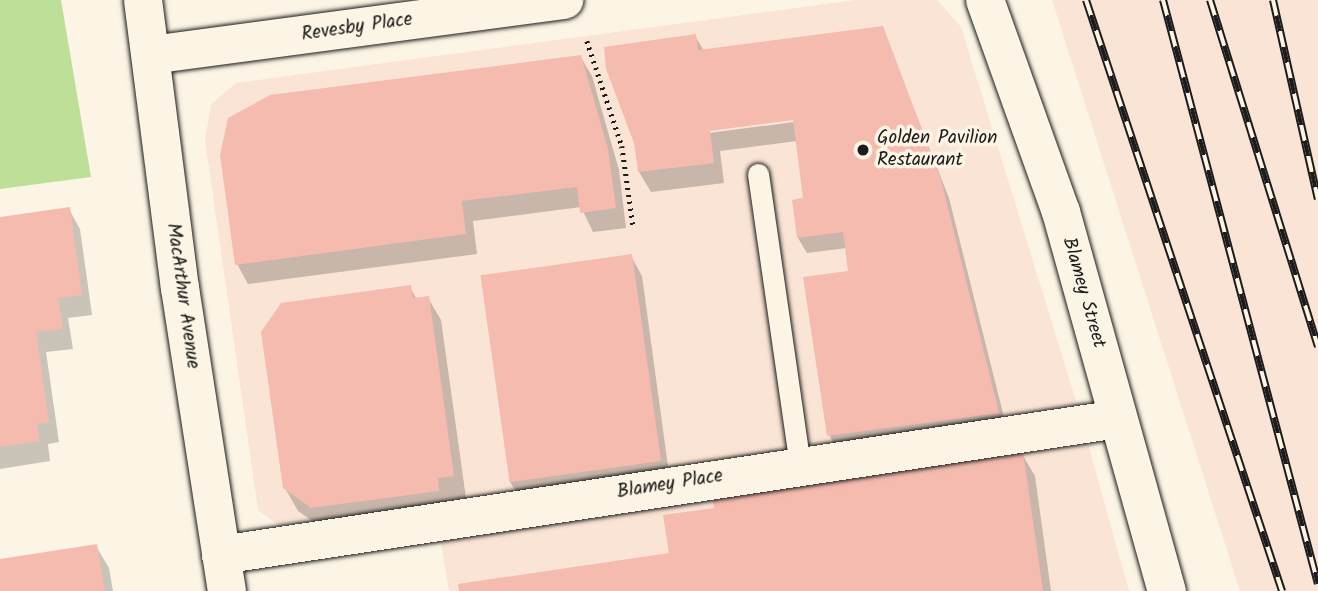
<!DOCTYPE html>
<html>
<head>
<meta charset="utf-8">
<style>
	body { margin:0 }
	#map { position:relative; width:1318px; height:591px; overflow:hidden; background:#fcf5e5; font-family:Kalam,sans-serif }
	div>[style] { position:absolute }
	.built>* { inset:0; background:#fae4d5 }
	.green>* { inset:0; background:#bedf98 }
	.shadow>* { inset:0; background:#0003 }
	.building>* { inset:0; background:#f5bbaf; transform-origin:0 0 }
	.path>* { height:4.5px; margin-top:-2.25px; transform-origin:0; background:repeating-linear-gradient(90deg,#1c1c1c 0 2px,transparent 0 7px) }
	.roads { filter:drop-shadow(0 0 2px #1c1c1c) drop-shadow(0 0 2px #1c1c1c) }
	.service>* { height:21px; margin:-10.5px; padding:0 10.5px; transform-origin:10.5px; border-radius:10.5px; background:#fcf5e5 }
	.minor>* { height:38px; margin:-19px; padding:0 19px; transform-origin:19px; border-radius:19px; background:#fcf5e5 }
	.rail>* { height:8px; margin-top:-4px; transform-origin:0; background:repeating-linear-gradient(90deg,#fcf5e5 0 16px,#1c1c1c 0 32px); box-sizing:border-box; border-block:2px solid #1c1c1c }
	.dots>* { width:19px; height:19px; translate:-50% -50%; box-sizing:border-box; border:4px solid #fcf5e5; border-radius:50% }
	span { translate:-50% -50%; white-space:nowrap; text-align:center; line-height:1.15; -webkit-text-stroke:7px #fcf5e5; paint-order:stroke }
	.street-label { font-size:19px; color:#1c1c1c }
	.poi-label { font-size:19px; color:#1c1c1c }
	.left { translate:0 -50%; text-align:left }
</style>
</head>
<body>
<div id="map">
	<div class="built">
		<i style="clip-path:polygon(855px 0,937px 0,961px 27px,1076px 401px,1129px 591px,449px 591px,435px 506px,279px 526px,258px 510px,205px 140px,211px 104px,236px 83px)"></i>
		<i style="clip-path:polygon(1052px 0,1318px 0,1318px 591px,1240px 591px)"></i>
	</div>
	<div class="green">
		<i style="clip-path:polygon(0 0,61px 0,91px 177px,0 189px)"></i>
	</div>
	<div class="shadow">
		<i style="clip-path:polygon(evenodd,882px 28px,949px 198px,1007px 429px,838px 451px,829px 435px,851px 273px,847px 248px,807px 253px,798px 238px,805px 199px,797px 141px,720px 151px,724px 183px,651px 192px,639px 172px,636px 143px,695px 36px,704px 51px,882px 28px,794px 118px,794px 122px,701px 134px,701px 130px,794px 118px)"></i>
		<i style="clip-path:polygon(580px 56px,592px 76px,619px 170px,626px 228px,593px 232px,581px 207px,473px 221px,477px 254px,248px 284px,237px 264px)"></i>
		<i style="clip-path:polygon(69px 209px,80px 229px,92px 315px,68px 318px,73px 349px,46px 352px,59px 442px,48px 444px,50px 461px,0 469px,0 219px)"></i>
		<i style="clip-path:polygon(631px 256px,642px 276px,670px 481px,522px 501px,510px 482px)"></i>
		<i style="clip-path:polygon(410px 287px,417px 300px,428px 298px,441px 320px,466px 498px,450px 500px,451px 513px,325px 530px,298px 511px,285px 488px)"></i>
		<i style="clip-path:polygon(1022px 454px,1035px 476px,1051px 591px,461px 591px,671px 555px,716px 510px)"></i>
		<i style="clip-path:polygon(96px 546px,109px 568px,113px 591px,0 591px,0 560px)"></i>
	</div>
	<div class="building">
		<i style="clip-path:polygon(883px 26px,941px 180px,999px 413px,827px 436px,803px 277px,848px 271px,843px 232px,797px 238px,792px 200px,803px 198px,793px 120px,710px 131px,714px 163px,638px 172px,634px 143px,606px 69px,604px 47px,696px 34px,698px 50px)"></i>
		<i style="clip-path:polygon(581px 55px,608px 149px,616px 208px,580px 213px,577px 187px,462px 201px,466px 234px,235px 265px,220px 155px,228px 118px,270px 95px)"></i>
		<i style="clip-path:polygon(70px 207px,82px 295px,58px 298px,63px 329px,36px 332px,49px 422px,37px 424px,40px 441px,0 447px,0 217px)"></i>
		<i style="left:632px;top:254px;width:209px;height:153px;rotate:82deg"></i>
		<i style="clip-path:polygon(411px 285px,413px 298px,429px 296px,454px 476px,438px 478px,439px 491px,311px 508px,283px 488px,261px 332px,281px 303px)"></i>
		<i style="clip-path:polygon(1023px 452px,1043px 591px,459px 591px,458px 584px,669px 553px,663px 515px,714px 508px,712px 497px)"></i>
		<i style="clip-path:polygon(97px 544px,105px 591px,0 591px,0 559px)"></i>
	</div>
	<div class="path">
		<i style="left:587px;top:41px;width:111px;rotate:71.6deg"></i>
		<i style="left:622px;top:146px;width:80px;rotate:82.1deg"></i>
	</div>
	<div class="roads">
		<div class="service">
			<i style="left:758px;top:174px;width:294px;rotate:81.8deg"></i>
		</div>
		<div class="minor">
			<i style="left:143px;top:0;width:290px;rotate:82.7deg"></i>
			<i style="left:180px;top:288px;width:307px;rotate:81.2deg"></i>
			<i style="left:985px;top:0;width:225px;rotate:70.3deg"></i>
			<i style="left:1061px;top:212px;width:394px;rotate:74.4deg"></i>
			<i style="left:151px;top:55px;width:417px;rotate:-7.6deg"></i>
			<i style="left:221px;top:555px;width:907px;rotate:-8.62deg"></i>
		</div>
	</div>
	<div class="rail">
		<i style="left:1086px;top:0;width:623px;rotate:71.65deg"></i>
		<i style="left:1163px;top:0;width:604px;rotate:75.14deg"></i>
		<i style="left:1210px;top:0;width:363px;rotate:72.7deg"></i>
		<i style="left:1273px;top:0;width:204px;rotate:77.3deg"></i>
	</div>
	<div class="dots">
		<i style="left:863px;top:150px;background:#1c1c1c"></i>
	</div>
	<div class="street-label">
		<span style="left:357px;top:28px;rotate:-8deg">Revesby Place</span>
		<span style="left:1083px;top:293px;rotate:74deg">Blamey Street</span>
		<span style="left:182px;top:296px;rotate:82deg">MacArthur Avenue</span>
		<span style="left:670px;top:485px;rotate:-9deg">Blamey Place</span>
	</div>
	<div class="poi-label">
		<span class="left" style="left:877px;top:150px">Golden Pavilion<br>Restaurant</span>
	</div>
</div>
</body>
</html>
